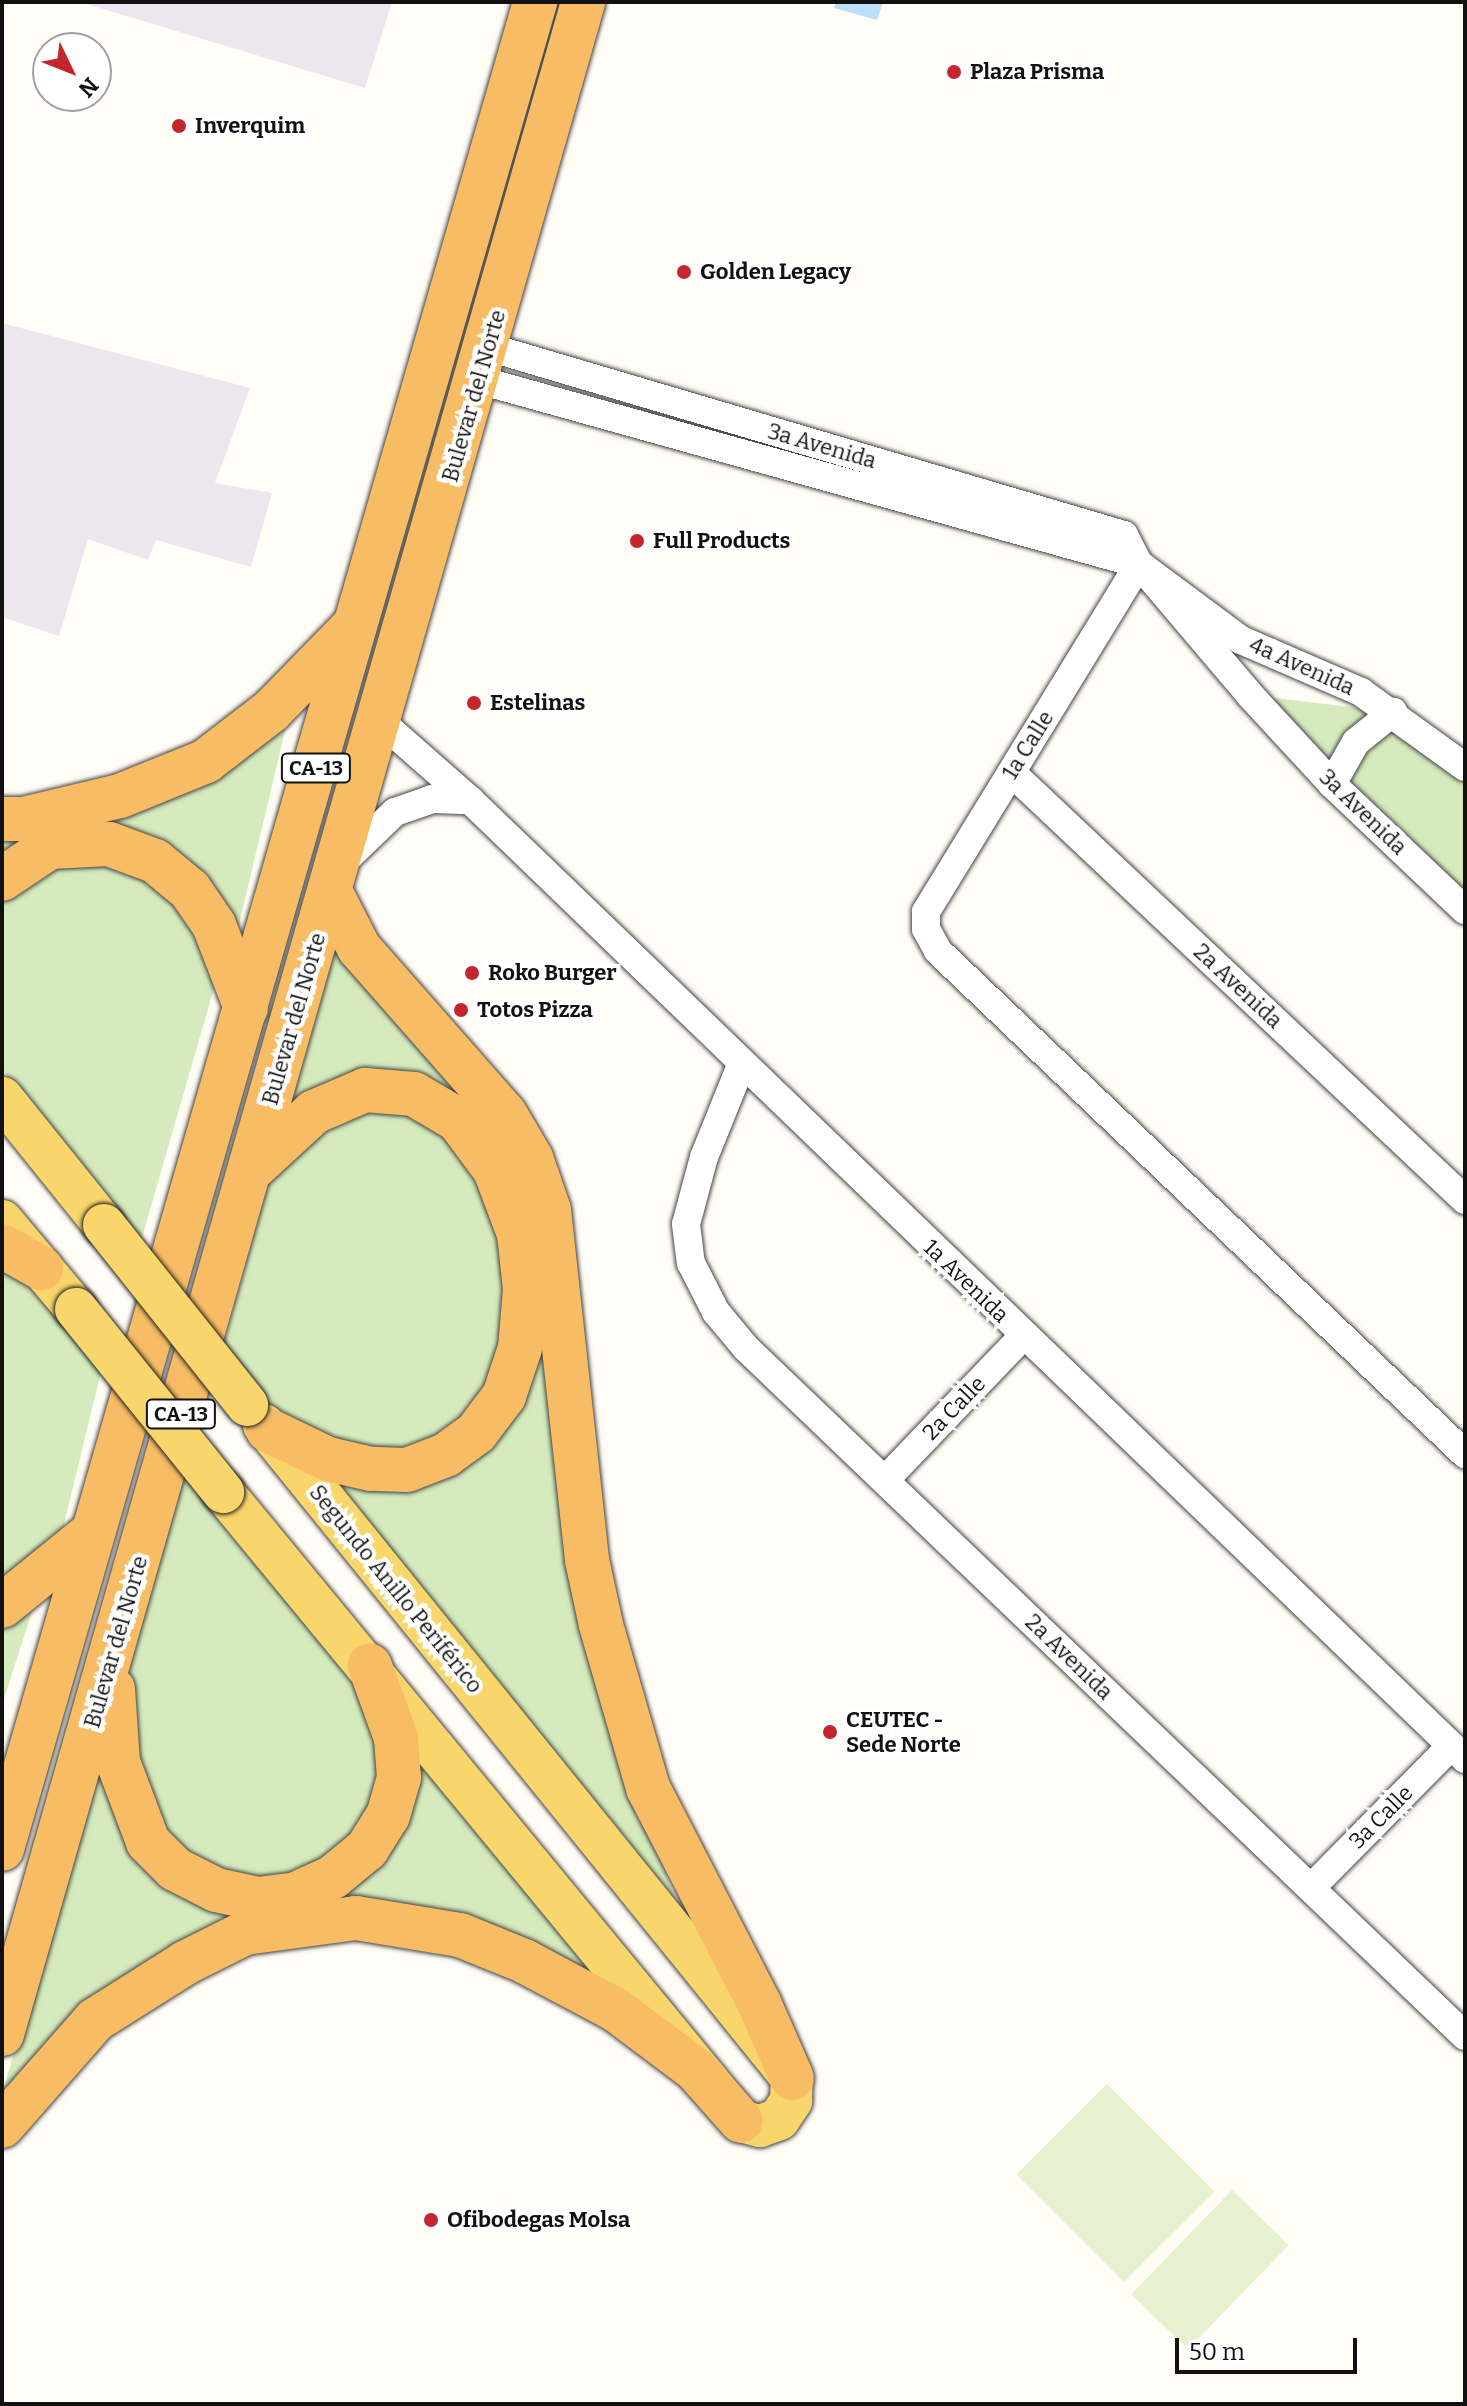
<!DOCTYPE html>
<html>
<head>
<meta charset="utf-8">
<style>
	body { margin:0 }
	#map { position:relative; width:1467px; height:2406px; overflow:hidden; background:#fffdf5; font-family:Bitter,serif }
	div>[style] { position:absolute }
	.industrial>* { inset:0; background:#eee6ef }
	.green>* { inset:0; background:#d5ebbd }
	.pitch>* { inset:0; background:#e6f2cf; transform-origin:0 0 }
	.water>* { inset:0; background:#b9e0f7 }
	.roads { filter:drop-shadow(0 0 2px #444) drop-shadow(0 0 2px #444) }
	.minor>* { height:28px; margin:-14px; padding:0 14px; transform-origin:14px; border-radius:14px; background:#fff }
	.primary>* { height:42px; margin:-21px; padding:0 21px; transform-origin:21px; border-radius:21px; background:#f9d66b }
	.trunk>* { height:44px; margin:-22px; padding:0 22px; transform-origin:22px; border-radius:22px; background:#f7bc64 }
	.bridges { filter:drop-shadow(0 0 2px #222) drop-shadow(0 0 2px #222) }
	.primary-bridge>* { height:42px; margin:-21px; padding:0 21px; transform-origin:21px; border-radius:21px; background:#f9d66b }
	.dots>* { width:22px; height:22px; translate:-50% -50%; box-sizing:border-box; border:4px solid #fff; border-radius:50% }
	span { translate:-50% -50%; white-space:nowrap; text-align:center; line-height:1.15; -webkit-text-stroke:8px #fff; paint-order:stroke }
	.shield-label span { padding:2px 6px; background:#fff; border:2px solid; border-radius:6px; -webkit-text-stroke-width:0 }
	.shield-label { font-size:20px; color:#111; font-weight:700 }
	.poi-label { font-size:22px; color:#111; font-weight:700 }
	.left { translate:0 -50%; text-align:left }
	.street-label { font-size:22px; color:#111 }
	.frame { position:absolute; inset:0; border:4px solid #111; pointer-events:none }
	.north { position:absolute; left:32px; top:32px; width:80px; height:80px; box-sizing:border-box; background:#fff; border:2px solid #a0a0a0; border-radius:50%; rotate:133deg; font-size:22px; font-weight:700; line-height:32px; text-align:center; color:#111 }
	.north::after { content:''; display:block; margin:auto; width:28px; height:36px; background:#c4262e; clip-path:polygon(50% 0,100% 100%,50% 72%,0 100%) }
	.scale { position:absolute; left:1175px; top:2338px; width:182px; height:36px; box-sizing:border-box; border:4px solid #111; border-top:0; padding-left:10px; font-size:24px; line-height:28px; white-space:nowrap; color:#111; -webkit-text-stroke:6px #fff; paint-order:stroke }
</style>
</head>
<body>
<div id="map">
	<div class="industrial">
		<i style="clip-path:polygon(80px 2px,392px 2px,365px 88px)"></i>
		<i style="clip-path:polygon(2px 323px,250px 388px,215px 483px,272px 493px,251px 567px,156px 540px,148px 560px,88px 539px,59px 636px,2px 617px)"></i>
	</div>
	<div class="green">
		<i style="clip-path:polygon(1250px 695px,1393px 712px,1465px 768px,1465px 910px)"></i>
		<i style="clip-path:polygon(291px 706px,236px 937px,164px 855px,2px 866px,2px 832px)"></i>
		<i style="clip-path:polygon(111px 855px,182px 900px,219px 971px,141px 1241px,2px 1069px,2px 896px,53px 858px)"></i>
		<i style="clip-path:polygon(340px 931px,353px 959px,495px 1118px,522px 1166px,538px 1215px,575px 1559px,635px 1786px,682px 1919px,318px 1465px,392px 1483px,446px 1469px,506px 1414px,523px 1376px,536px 1306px,532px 1238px,517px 1186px,465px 1110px,416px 1082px,359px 1080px,304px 1105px,282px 1128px)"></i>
		<i style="clip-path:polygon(364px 1103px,412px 1106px,453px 1133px,509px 1238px,507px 1347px,468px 1426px,405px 1459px,285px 1424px,224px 1344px,272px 1169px)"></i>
		<i style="clip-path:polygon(2px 1258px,26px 1270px,103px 1364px,53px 1569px,2px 1594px)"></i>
		<i style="clip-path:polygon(187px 1463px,363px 1674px,387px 1745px,379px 1810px,314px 1876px,219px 1880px,147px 1813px,124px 1677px)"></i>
		<i style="clip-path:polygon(38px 1593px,2px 1705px,2px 1617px)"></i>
		<i style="clip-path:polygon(106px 1734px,150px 1860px,316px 1898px,405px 1741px,603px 1978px,479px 1930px,230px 1928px,2px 2094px)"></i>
	</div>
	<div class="pitch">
		<i style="left:1107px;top:2084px;width:152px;height:128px;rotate:45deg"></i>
		<i style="left:1232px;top:2190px;width:79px;height:145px;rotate:44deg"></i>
	</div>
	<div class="water">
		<i style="clip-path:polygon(836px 2px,883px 2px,877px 20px,834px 8px)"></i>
	</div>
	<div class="roads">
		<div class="minor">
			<i style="left:488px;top:347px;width:663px;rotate:16.47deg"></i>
			<i style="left:1124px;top:535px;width:33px;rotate:63deg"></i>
			<i style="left:1139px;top:564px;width:172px;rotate:49.7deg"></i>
			<i style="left:1250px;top:695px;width:121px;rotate:47.3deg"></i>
			<i style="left:1332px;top:784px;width:183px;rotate:43.5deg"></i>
			<i style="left:479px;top:380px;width:685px;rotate:15.58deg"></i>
			<i style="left:1139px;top:564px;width:127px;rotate:36.7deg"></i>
			<i style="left:1241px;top:640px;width:131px;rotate:23.4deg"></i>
			<i style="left:1361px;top:692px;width:128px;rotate:35.8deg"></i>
			<i style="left:1139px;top:564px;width:408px;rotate:121.5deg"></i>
			<i style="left:926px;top:912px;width:17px;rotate:90deg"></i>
			<i style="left:926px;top:929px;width:25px;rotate:61deg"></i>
			<i style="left:938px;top:951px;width:729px;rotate:43.67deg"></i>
			<i style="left:380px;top:721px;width:120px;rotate:41.3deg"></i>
			<i style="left:470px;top:800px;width:1382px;rotate:43.94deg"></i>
			<i style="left:1012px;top:773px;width:623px;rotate:43.31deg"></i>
			<i style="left:1332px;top:784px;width:48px;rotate:-60.3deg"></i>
			<i style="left:1356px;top:742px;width:48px;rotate:-39deg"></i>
			<i style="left:342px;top:863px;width:74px;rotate:-43.9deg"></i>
			<i style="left:395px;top:812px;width:39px;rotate:-19deg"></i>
			<i style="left:432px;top:799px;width:38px;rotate:2deg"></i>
			<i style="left:742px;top:1063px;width:101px;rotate:112deg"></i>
			<i style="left:704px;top:1157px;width:69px;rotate:105deg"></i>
			<i style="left:686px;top:1224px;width:39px;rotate:83deg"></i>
			<i style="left:691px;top:1263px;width:55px;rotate:63deg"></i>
			<i style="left:716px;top:1312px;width:47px;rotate:50.2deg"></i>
			<i style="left:746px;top:1348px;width:995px;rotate:43.74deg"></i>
			<i style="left:885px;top:1480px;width:199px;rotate:-46.2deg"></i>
			<i style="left:1311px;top:1888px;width:199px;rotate:-45.4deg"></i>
		</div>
		<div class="primary">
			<i style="left:2px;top:1098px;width:163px;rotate:51.2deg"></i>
			<i style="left:2px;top:1221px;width:115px;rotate:49.9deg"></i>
			<i style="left:223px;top:1492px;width:815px;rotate:50.53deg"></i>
			<i style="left:741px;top:2121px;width:20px;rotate:15deg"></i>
			<i style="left:760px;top:2126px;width:20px;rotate:-20deg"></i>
			<i style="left:779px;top:2119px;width:22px;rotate:-56deg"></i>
			<i style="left:791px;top:2101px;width:23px;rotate:-88deg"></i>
			<i style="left:792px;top:2078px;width:840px;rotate:-128.96deg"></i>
		</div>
		<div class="trunk">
			<i style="left:2px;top:819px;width:22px"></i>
			<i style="left:24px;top:819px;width:99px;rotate:-13.5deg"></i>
			<i style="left:120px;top:796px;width:93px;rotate:-22.1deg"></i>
			<i style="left:206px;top:761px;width:82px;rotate:-37.6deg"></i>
			<i style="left:271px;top:711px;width:120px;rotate:-45.7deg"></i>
			<i style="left:2px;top:879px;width:58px;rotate:-33.7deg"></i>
			<i style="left:50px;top:847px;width:59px;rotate:-2.9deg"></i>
			<i style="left:109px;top:844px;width:49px;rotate:20.3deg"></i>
			<i style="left:155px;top:861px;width:45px;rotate:39.6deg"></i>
			<i style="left:190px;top:890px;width:42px;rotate:55.6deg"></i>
			<i style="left:214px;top:925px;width:89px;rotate:68.9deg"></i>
			<i style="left:331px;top:893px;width:62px;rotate:63deg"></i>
			<i style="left:359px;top:948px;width:221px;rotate:48.7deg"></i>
			<i style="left:505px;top:1114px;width:51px;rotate:59.4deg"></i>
			<i style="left:531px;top:1158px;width:55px;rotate:70.9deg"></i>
			<i style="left:549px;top:1210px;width:352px;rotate:83.8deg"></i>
			<i style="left:587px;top:1560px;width:66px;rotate:77.8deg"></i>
			<i style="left:601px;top:1625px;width:170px;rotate:73.9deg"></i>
			<i style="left:648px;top:1788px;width:242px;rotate:62.7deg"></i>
			<i style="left:759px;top:2003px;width:82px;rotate:66.3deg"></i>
			<i style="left:251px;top:1170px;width:86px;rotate:-42.6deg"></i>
			<i style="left:314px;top:1112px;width:56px;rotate:-23.3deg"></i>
			<i style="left:365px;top:1090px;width:49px;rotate:4.7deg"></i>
			<i style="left:414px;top:1094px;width:51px;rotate:30.6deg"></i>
			<i style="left:458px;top:1120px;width:62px;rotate:53.5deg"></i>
			<i style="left:495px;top:1170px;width:68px;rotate:69.4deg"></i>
			<i style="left:519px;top:1234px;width:55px;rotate:83.8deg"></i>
			<i style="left:525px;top:1289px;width:59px;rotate:94.8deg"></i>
			<i style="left:520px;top:1348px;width:51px;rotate:108.4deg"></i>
			<i style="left:504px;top:1396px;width:46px;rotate:127.1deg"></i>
			<i style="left:476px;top:1433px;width:37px;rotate:144deg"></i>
			<i style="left:446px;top:1455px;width:42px;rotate:159deg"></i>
			<i style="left:407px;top:1470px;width:36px;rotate:-178deg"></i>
			<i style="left:371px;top:1469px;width:44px;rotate:-166.9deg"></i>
			<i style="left:328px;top:1459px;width:67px;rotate:-154.2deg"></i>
			<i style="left:2px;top:1246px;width:45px;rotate:29.4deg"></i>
			<i style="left:2px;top:1606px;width:117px;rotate:-39.1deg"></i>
			<i style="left:113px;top:1689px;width:73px;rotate:86.1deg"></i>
			<i style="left:118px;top:1762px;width:85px;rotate:69.4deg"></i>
			<i style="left:148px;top:1842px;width:38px;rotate:45deg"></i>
			<i style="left:175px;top:1869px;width:46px;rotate:27.1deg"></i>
			<i style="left:216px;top:1890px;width:43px;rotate:12.1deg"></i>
			<i style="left:258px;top:1899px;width:38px;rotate:-7deg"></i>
			<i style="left:296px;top:1894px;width:41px;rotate:-24.7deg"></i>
			<i style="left:333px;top:1877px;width:44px;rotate:-39.5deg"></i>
			<i style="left:367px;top:1849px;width:39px;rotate:-58deg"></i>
			<i style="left:388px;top:1816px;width:40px;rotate:-74deg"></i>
			<i style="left:399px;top:1778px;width:40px;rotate:-94.3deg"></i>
			<i style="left:396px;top:1738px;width:77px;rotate:-109.9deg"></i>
			<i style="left:2px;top:1849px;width:1922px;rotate:-73.9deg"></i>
			<i style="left:2px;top:2034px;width:2113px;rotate:-74.04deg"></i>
			<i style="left:2px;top:2126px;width:141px;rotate:-48.7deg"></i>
			<i style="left:95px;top:2020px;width:107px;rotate:-32.3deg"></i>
			<i style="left:185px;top:1963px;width:67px;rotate:-26.6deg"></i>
			<i style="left:245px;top:1933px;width:112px;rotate:-7.7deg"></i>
			<i style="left:356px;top:1918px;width:105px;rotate:9.3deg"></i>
			<i style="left:460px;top:1935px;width:69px;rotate:22.1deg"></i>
			<i style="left:524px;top:1961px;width:104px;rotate:28deg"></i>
			<i style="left:616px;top:2010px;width:99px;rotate:36.8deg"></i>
			<i style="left:695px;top:2069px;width:69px;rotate:48.5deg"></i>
		</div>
	</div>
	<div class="bridges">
		<div class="primary-bridge">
			<i style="left:104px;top:1225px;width:230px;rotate:51.5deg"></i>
			<i style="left:76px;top:1309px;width:235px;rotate:51.2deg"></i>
		</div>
	</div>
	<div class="dots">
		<i style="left:954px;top:72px;background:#c4262e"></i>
		<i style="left:179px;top:126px;background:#c4262e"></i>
		<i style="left:684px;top:272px;background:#c4262e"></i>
		<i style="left:637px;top:541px;background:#c4262e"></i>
		<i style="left:474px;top:703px;background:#c4262e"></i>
		<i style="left:472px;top:973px;background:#c4262e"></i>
		<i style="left:461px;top:1010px;background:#c4262e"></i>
		<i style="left:830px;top:1732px;background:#c4262e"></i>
		<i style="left:431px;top:2220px;background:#c4262e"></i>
	</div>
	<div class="shield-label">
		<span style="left:316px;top:768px">CA-13</span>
		<span style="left:181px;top:1414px">CA-13</span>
	</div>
	<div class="poi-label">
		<span class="left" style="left:970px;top:72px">Plaza Prisma</span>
		<span class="left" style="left:195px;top:126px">Inverquim</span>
		<span class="left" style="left:700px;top:272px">Golden Legacy</span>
		<span class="left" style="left:653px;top:541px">Full Products</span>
		<span class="left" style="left:490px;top:703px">Estelinas</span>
		<span class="left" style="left:488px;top:973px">Roko Burger</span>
		<span class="left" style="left:477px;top:1010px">Totos Pizza</span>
		<span class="left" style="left:846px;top:1732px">CEUTEC -<br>Sede Norte</span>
		<span class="left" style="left:447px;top:2220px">Ofibodegas Molsa</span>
	</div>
	<div class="street-label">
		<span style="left:474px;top:396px;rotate:-74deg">Bulevar del Norte</span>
		<span style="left:822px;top:446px;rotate:16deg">3a Avenida</span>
		<span style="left:1302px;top:666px;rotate:24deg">4a Avenida</span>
		<span style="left:1028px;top:745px;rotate:-58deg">1a Calle</span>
		<span style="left:1363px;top:812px;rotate:44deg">3a Avenida</span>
		<span style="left:1238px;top:986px;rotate:43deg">2a Avenida</span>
		<span style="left:294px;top:1019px;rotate:-74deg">Bulevar del Norte</span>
		<span style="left:966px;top:1281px;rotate:44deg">1a Avenida</span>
		<span style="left:954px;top:1408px;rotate:-46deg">2a Calle</span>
		<span style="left:396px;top:1589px;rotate:51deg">Segundo Anillo Periférico</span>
		<span style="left:116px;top:1642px;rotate:-74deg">Bulevar del Norte</span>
		<span style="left:1069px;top:1657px;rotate:44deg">2a Avenida</span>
		<span style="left:1381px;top:1817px;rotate:-45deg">3a Calle</span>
	</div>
	<div class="frame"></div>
	<div class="north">N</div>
	<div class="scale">50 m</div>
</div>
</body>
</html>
